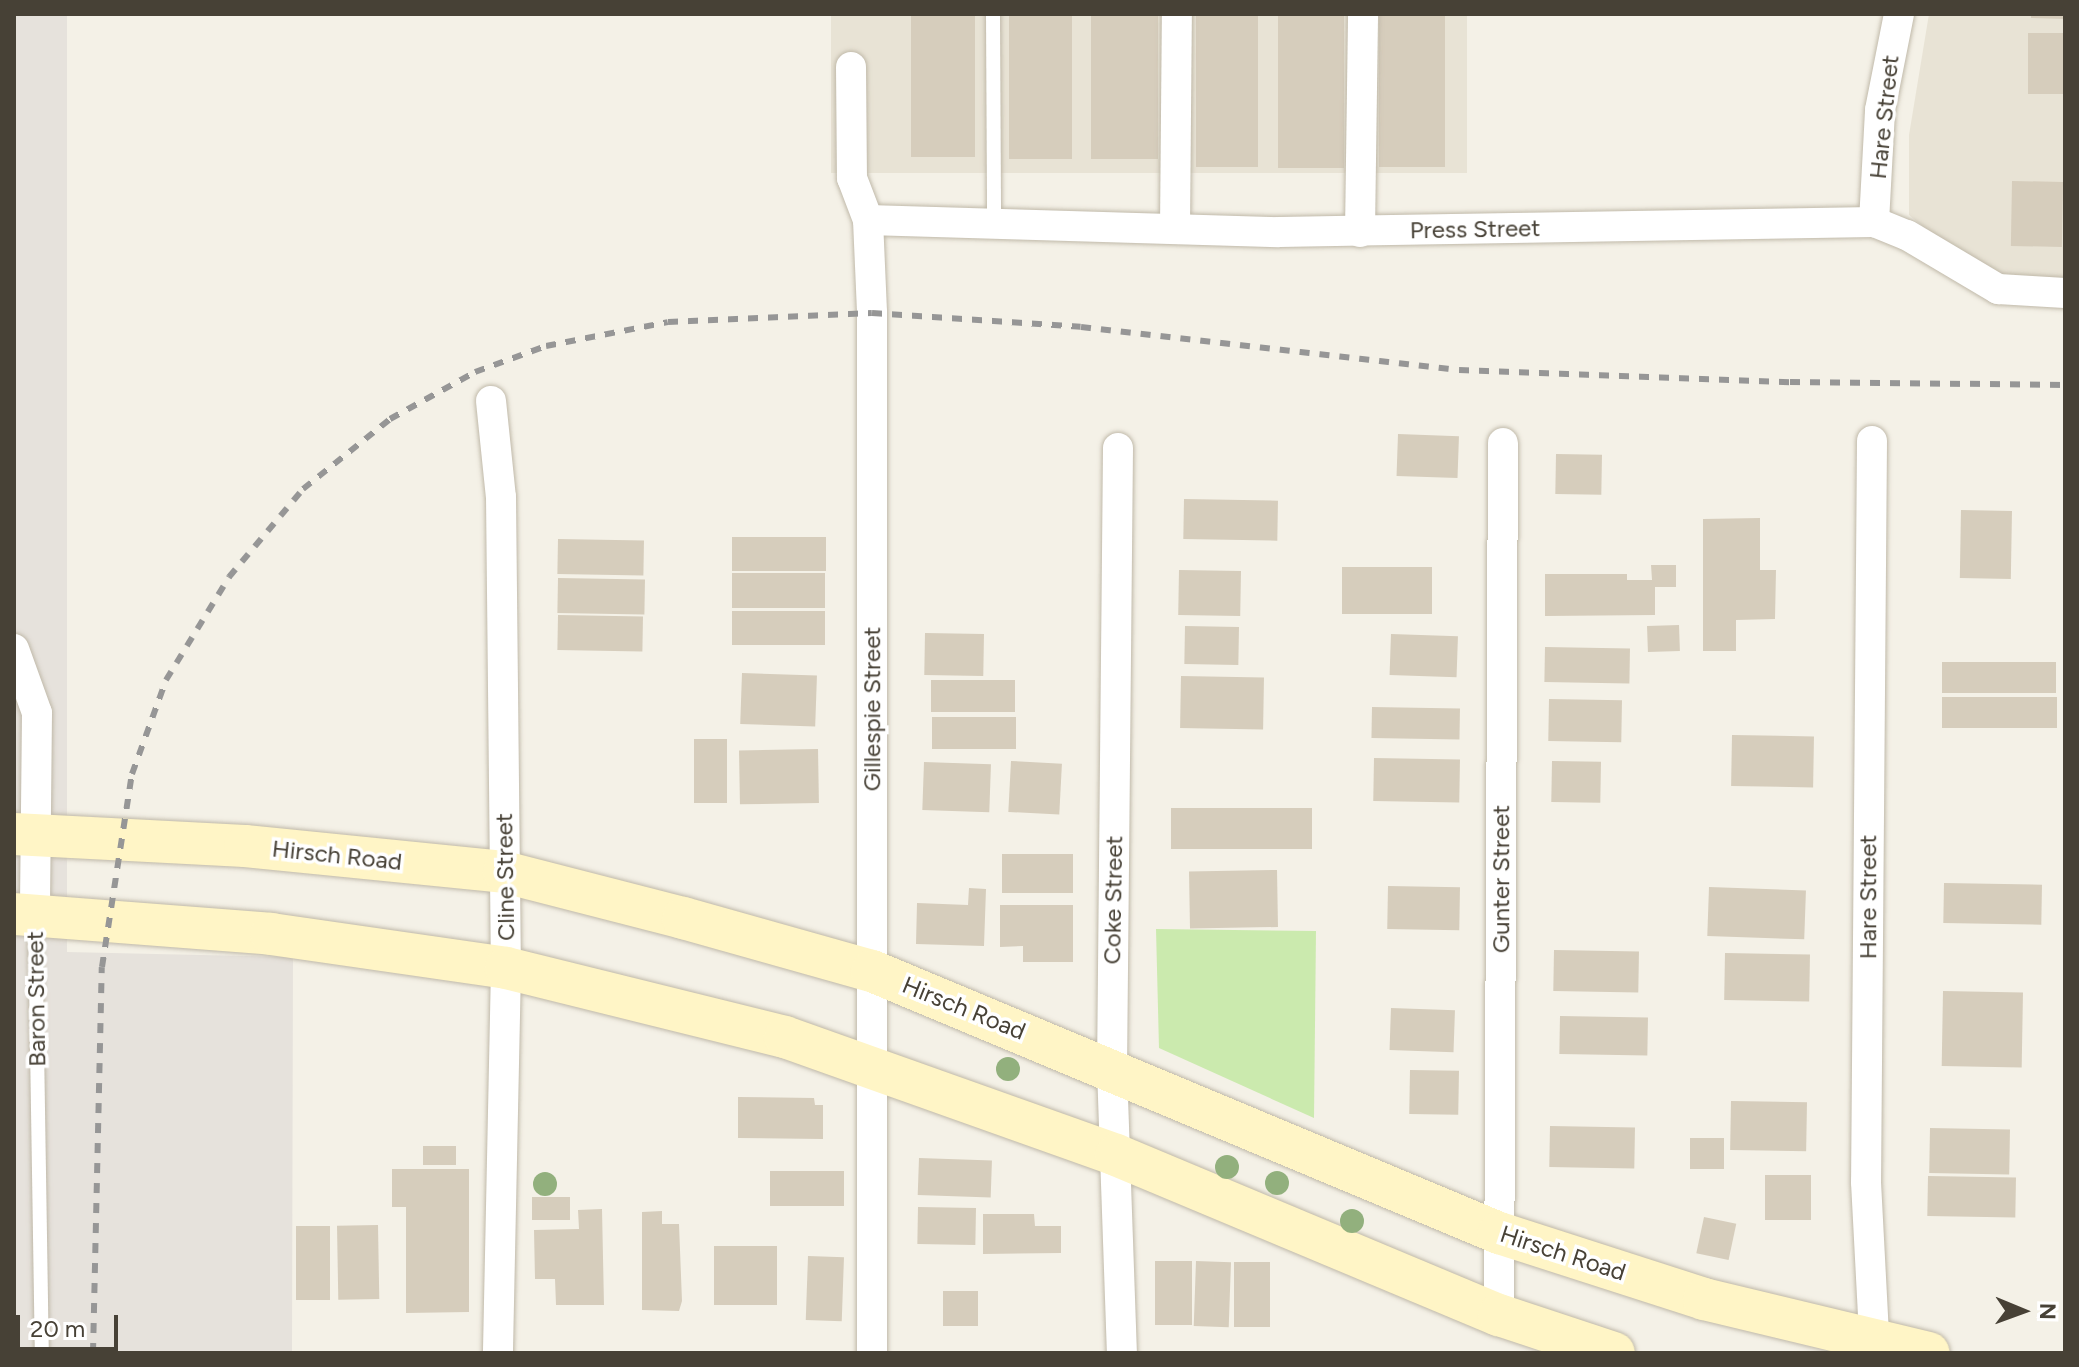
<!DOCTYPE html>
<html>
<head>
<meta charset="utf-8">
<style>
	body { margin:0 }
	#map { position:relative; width:2079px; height:1367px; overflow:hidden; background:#f4f1e7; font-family:Figtree,sans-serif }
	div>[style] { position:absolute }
	.residential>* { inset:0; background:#e8e3d5; transform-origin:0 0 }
	.industrial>* { inset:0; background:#e6e2dc }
	.green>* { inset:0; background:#cbeaae }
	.building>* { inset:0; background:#d6cdbc; transform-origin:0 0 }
	.roads { filter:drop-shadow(0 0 2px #c0b9a9) drop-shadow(0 0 2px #c0b9a9) }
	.service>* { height:14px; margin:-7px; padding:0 7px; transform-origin:7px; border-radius:7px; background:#fff }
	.minor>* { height:30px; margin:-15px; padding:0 15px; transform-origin:15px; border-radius:15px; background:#fff }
	.secondary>* { height:42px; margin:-21px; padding:0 21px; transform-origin:21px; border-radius:21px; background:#fff5c6 }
	.rail>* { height:6px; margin-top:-3px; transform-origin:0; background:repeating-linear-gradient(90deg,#969696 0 10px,transparent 0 20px) }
	.trees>* { width:24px; height:24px; margin:-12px; border-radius:50%; background:#92b07d }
	span { translate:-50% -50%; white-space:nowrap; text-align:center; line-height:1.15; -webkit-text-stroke:7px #fff; paint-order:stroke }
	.street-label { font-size:24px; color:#474136 }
	.frame { position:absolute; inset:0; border:16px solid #474136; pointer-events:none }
	.north { position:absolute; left:1983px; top:1271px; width:80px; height:80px; -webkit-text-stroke:6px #fff; paint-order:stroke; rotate:91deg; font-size:22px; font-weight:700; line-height:32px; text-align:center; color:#474136 }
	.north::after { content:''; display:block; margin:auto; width:28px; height:36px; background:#474136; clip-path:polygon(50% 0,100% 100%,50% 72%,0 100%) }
	.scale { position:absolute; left:16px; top:1315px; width:102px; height:36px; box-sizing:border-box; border:4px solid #474136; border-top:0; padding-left:10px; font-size:24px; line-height:28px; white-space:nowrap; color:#474136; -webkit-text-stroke:6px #fff; paint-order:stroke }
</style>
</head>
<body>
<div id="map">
	<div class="residential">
		<i style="left:831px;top:14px;width:636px;height:159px"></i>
		<i style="clip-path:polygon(1929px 14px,2065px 14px,2065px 279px,1990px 273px,1960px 257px,1909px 215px,1909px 135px)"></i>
	</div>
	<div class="industrial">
		<i style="clip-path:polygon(14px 14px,67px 14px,67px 952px,293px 957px,292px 1353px,14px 1353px)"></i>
	</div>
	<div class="green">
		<i style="clip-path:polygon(1156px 929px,1316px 931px,1314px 1118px,1159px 1048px)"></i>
	</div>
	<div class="building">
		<i style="left:911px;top:14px;width:64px;height:143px"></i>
		<i style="left:1091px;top:14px;width:67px;height:145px"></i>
		<i style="left:1196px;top:14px;width:62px;height:153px"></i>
		<i style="left:1379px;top:14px;width:66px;height:153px"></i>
		<i style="clip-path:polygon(2031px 14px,2065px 14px,2065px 19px,2031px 18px)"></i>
		<i style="left:1009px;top:15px;width:63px;height:144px"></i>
		<i style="left:1278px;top:16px;width:66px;height:152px"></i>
		<i style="left:2028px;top:33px;width:37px;height:61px"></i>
		<i style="left:2012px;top:181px;width:51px;height:65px;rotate:1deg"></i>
		<i style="left:1398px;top:434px;width:61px;height:42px;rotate:2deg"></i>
		<i style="left:1556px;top:454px;width:46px;height:40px;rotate:1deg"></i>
		<i style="left:1184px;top:499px;width:94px;height:40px;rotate:1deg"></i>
		<i style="left:1961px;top:510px;width:51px;height:68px;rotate:1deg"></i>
		<i style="clip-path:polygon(1760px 518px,1760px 570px,1776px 570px,1775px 619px,1736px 620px,1736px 651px,1703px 651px,1703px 519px)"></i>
		<i style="left:732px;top:537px;width:94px;height:34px"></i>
		<i style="left:558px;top:539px;width:86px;height:35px;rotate:1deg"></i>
		<i style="clip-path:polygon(1651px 565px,1676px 565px,1676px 587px,1655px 587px,1655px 615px,1545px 616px,1545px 574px,1627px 574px,1627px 580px,1652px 580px)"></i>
		<i style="left:1432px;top:567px;width:47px;height:90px;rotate:90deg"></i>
		<i style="left:1179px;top:570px;width:62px;height:45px;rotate:1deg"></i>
		<i style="left:732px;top:573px;width:93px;height:35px"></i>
		<i style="left:558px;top:578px;width:87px;height:35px;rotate:1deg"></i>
		<i style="left:732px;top:611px;width:93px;height:34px"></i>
		<i style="left:558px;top:615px;width:85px;height:35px;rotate:1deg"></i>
		<i style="left:1679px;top:625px;width:26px;height:32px;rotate:88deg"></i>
		<i style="left:1185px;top:626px;width:54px;height:38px;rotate:1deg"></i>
		<i style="left:925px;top:633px;width:59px;height:42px;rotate:1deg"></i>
		<i style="left:1391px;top:634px;width:67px;height:41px;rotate:2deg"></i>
		<i style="left:1545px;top:647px;width:85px;height:35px;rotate:1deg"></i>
		<i style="left:1942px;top:662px;width:114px;height:31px"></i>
		<i style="left:742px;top:673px;width:75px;height:51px;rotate:2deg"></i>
		<i style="left:1181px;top:676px;width:83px;height:52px;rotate:1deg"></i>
		<i style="left:931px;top:680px;width:84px;height:32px"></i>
		<i style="left:1942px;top:697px;width:115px;height:31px"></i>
		<i style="left:1549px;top:699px;width:73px;height:42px;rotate:1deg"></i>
		<i style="left:1372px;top:707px;width:88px;height:31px;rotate:1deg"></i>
		<i style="left:932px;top:717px;width:84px;height:32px"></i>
		<i style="left:1732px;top:735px;width:82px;height:51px;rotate:1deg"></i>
		<i style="left:727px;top:739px;width:64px;height:33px;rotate:90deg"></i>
		<i style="left:818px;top:749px;width:54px;height:79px;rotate:89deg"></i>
		<i style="left:1374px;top:758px;width:86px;height:43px;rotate:1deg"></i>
		<i style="left:1011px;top:761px;width:51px;height:51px;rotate:3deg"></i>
		<i style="left:1552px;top:761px;width:49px;height:41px;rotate:1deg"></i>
		<i style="left:924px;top:762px;width:67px;height:48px;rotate:2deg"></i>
		<i style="left:1171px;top:808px;width:141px;height:41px"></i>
		<i style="left:1002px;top:854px;width:71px;height:39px"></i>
		<i style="left:1277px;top:870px;width:57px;height:88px;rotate:89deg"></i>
		<i style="left:1944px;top:883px;width:98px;height:40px;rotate:1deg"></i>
		<i style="left:1388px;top:886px;width:72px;height:43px;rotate:1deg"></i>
		<i style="left:1709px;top:887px;width:97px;height:49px;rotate:2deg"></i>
		<i style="clip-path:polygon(969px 888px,986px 889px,984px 946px,916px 944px,917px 903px,968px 905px)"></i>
		<i style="clip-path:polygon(1000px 905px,1073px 905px,1073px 962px,1023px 962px,1023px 946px,1000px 947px)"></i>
		<i style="left:1554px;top:950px;width:85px;height:41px;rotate:1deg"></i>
		<i style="left:1725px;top:953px;width:85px;height:47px;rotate:1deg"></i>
		<i style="left:1943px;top:991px;width:80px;height:75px;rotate:1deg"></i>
		<i style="left:1391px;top:1008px;width:64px;height:42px;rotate:2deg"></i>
		<i style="left:1560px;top:1016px;width:88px;height:38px;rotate:1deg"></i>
		<i style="left:1410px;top:1070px;width:49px;height:44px;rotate:1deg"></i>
		<i style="clip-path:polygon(738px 1097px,814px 1098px,815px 1105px,823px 1105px,823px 1139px,738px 1138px)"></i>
		<i style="left:1731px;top:1101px;width:76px;height:49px;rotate:1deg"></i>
		<i style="left:1550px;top:1126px;width:85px;height:41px;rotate:1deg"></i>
		<i style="left:1930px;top:1128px;width:80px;height:45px;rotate:1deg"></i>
		<i style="left:1724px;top:1138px;width:31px;height:34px;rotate:90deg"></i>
		<i style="left:423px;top:1146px;width:33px;height:19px"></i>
		<i style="left:919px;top:1158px;width:73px;height:37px;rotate:2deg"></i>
		<i style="clip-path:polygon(392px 1169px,469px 1169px,469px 1312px,406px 1313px,406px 1207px,392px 1207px)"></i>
		<i style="left:770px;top:1171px;width:74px;height:35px"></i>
		<i style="left:1765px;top:1175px;width:46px;height:45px"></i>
		<i style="left:1928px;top:1176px;width:88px;height:40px;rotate:1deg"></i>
		<i style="left:570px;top:1197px;width:23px;height:38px;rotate:90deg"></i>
		<i style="left:918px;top:1207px;width:58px;height:37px;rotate:1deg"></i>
		<i style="clip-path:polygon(602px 1209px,604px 1305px,556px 1305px,555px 1279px,535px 1279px,534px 1230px,579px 1229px,578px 1210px)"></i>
		<i style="clip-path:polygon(662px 1211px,662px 1224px,679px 1224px,682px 1301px,679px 1311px,642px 1310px,642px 1212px)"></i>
		<i style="clip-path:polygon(983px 1214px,1034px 1214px,1035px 1226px,1061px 1226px,1061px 1253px,983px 1254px)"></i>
		<i style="left:1704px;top:1217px;width:33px;height:37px;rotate:12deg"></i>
		<i style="left:378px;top:1225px;width:74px;height:41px;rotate:89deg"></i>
		<i style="left:296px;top:1226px;width:34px;height:74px"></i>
		<i style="left:714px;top:1246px;width:63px;height:59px"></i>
		<i style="left:808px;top:1256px;width:36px;height:64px;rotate:2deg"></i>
		<i style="left:1155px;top:1261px;width:37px;height:64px"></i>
		<i style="left:1196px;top:1261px;width:35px;height:65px;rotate:2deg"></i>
		<i style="left:1234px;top:1262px;width:36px;height:65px"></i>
		<i style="left:943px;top:1291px;width:35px;height:35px"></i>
	</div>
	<div class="roads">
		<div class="service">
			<i style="left:993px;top:14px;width:208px;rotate:89.7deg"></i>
			<i style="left:35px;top:918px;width:435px;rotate:89.1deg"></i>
		</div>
		<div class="minor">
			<i style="left:851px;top:67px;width:111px;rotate:89.5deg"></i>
			<i style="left:852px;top:178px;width:45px;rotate:69.1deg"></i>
			<i style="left:868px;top:220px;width:93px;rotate:87.5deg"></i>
			<i style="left:872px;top:313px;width:1040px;rotate:90deg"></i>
			<i style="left:868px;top:220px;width:411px;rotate:1.7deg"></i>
			<i style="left:1279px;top:232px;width:595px;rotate:-0.96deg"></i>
			<i style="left:1874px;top:222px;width:35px;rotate:22deg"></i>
			<i style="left:1907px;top:235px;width:106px;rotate:30.7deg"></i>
			<i style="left:1998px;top:289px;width:67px;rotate:3.4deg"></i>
			<i style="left:1874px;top:222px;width:112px;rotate:-86.9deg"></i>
			<i style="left:1880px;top:110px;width:98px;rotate:-78.8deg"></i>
			<i style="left:1175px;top:229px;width:215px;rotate:-89.5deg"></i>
			<i style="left:1360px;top:232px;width:218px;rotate:-89.2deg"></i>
			<i style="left:491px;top:401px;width:97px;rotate:84.1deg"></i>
			<i style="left:501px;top:497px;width:471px;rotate:89.4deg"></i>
			<i style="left:506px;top:968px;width:385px;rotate:91.2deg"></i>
			<i style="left:1872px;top:441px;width:741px;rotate:90.46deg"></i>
			<i style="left:1866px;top:1182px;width:171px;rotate:87deg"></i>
			<i style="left:1118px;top:448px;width:621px;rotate:90.55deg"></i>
			<i style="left:1112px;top:1069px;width:284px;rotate:88deg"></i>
			<i style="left:14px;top:649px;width:68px;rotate:70.2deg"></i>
			<i style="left:37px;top:713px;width:201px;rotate:90.6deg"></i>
			<i style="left:1499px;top:1315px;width:872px;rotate:-89.74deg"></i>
		</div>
		<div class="secondary">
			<i style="left:14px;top:834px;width:231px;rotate:3deg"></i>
			<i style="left:245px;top:846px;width:260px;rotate:5.7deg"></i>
			<i style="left:504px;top:872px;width:185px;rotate:14.4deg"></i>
			<i style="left:683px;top:918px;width:196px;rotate:15.7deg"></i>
			<i style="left:872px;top:971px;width:680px;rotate:22.68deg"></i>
			<i style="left:1499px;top:1233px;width:215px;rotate:17.8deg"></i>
			<i style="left:1704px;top:1299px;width:231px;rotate:13.5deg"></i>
			<i style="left:14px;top:914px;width:258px;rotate:4.4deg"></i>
			<i style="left:271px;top:934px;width:237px;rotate:8.2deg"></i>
			<i style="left:506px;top:968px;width:287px;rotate:13.9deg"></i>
			<i style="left:785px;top:1037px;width:351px;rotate:19.6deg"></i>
			<i style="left:1116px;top:1155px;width:415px;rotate:22.7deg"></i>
			<i style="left:1499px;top:1315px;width:121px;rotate:18.3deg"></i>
		</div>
	</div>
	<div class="rail">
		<i style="left:93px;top:1353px;width:386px;rotate:-88.7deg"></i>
		<i style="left:102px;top:967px;width:195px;rotate:-81.2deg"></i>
		<i style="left:132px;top:774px;width:100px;rotate:-70.1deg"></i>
		<i style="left:166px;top:680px;width:121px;rotate:-58.5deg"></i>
		<i style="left:229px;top:577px;width:115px;rotate:-49.9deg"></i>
		<i style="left:303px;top:489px;width:112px;rotate:-38.8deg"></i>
		<i style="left:390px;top:419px;width:97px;rotate:-28.9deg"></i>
		<i style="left:475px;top:372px;width:76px;rotate:-20.1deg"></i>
		<i style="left:546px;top:346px;width:124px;rotate:-11.1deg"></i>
		<i style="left:668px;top:322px;width:204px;rotate:-2.5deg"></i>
		<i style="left:872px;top:313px;width:209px;rotate:3.8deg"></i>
		<i style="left:1081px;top:327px;width:380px;rotate:6.5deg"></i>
		<i style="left:1459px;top:370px;width:331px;rotate:2.1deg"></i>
		<i style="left:1790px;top:382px;width:275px;rotate:0.6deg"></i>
	</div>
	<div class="trees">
		<i style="left:1008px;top:1069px"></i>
		<i style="left:1227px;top:1167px"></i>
		<i style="left:1277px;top:1183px"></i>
		<i style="left:545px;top:1184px"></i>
		<i style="left:1352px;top:1221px"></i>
	</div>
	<div class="street-label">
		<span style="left:1884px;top:117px;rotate:-84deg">Hare Street</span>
		<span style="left:1475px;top:229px;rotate:-1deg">Press Street</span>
		<span style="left:872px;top:709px;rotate:-90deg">Gillespie Street</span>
		<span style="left:337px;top:855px;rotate:6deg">Hirsch Road</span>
		<span style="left:505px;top:877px;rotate:-91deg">Cline Street</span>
		<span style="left:1501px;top:879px;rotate:-90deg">Gunter Street</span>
		<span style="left:1868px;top:897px;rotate:-90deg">Hare Street</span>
		<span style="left:1113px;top:900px;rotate:-89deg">Coke Street</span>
		<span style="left:36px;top:999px;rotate:-91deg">Baron Street</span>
		<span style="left:964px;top:1008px;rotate:22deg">Hirsch Road</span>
		<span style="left:1563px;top:1253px;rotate:18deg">Hirsch Road</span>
	</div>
	<div class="frame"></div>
	<div class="north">N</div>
	<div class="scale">20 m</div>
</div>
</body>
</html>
